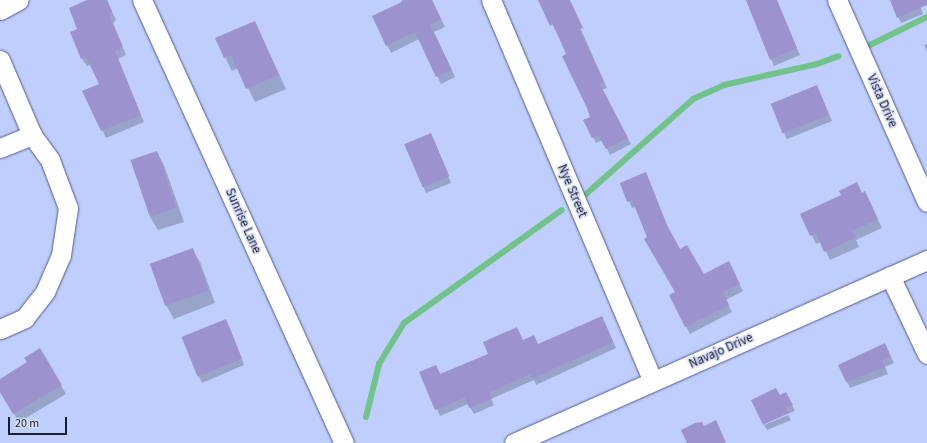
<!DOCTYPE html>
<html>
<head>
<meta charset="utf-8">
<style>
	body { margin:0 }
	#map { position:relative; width:927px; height:443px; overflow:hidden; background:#c0cefe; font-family:"Source Sans 3",sans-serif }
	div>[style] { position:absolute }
	.shadow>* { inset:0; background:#0003 }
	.stream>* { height:6px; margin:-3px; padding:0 3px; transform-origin:3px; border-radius:3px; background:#71c389 }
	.building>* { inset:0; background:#9c92cd; transform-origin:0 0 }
	.roads { filter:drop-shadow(0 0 1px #4f5d92) drop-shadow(0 0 1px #4f5d92) }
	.street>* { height:19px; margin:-9.5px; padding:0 9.5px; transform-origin:9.5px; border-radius:9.5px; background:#fff }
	span { translate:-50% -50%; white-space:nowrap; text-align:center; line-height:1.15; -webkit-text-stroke:3px #d5dcf5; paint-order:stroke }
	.street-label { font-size:13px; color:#181d34 }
	.scale { position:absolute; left:8px; top:417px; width:59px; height:18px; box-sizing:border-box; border:2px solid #181d34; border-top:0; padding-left:5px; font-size:12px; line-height:14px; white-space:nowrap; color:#181d34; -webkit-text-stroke:3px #d5dcf5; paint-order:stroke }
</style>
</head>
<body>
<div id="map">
	<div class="shadow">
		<i style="clip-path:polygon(90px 0,107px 0,116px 20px,113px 23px,126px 55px,118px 59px,144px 122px,106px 138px,84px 91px,100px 85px,91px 65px,87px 66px,82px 59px,71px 33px,79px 29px)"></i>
		<i style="clip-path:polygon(402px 0,432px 0,445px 27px,434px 32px,455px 77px,441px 84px,419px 39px,391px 53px,387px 45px)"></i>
		<i style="clip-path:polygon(540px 0,568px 0,607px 88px,602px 90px,631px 144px,610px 155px,603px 140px,596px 143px,584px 121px,591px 117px,568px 55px)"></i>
		<i style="clip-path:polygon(746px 0,775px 0,800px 55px,774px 66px)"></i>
		<i style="clip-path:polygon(891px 0,918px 0,923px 14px,901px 23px)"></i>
		<i style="clip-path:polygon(255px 22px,286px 89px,255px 102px,238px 68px,232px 71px,225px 57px)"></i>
		<i style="clip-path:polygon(927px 44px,927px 52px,924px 45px)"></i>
		<i style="clip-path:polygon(817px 86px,832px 121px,787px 139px,784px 134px)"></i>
		<i style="clip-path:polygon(434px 140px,451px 183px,426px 193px,406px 144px)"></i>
		<i style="clip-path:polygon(157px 152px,164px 165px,184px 222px,158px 230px,150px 217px,131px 161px)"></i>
		<i style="clip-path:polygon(621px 183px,670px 233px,680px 250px,704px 275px,732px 270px,743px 291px,726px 300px,732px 312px,690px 334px,670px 295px,676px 292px,636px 207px,632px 208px)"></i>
		<i style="clip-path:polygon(862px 193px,869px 201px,882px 228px,856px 240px,859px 247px,830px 260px,821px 242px,816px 244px,802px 214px)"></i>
		<i style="clip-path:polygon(192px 249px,200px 262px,215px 303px,174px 319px,166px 305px)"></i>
		<i style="clip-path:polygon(605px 323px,616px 348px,536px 385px,534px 380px,491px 399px,494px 405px,474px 414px,468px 404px,440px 416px,421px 372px,436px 366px,441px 375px,523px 341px,538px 345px)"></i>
		<i style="clip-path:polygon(229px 326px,244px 365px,202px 383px,199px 377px)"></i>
		<i style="clip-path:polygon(40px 349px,66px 394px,19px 422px,0 390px,0 380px,28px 363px)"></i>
		<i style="clip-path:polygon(888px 350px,894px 363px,885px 367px,888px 374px,850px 388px,839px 365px)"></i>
		<i style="clip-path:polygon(780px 396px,789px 399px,795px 411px,763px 424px)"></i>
		<i style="clip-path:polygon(793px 413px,788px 415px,791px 420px,767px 430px,764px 425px)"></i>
	</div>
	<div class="stream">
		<i style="left:870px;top:45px;width:64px;rotate:-26.2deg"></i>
		<i style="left:585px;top:195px;width:144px;rotate:-41.6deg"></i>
		<i style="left:693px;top:99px;width:34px;rotate:-24deg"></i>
		<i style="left:724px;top:85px;width:95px;rotate:-12.7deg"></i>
		<i style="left:817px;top:64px;width:23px;rotate:-20deg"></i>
		<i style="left:366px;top:417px;width:55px;rotate:-76.2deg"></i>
		<i style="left:379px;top:364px;width:48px;rotate:-58.6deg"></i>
		<i style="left:404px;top:323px;width:194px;rotate:-35.6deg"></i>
	</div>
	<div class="building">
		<i style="clip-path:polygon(87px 0,107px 0,112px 12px,109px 15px,123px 47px,115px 51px,141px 115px,101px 131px,82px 91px,99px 84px,86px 57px,81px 59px,70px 32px,77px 29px,69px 8px)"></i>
		<i style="clip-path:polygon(406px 0,432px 0,441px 19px,430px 25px,452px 70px,436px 77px,415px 32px,386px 46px,372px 16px)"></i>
		<i style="clip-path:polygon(538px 0,570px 0,583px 28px,579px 29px,604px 82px,600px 84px,628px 138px,606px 149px,598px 135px,592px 138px,583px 120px,590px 117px,587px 108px,562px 56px,566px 54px,553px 24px,550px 26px)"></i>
		<i style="clip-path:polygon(746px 0,777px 0,797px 48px,770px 60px)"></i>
		<i style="clip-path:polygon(890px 0,927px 0,927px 5px,897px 18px)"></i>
		<i style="clip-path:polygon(255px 21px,279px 75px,246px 89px,231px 55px,224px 58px,215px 38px)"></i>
		<i style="left:817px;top:85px;width:32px;height:50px;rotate:68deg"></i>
		<i style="left:431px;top:133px;width:47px;height:29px;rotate:67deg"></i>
		<i style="left:157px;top:151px;width:60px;height:28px;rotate:71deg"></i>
		<i style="clip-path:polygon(646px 172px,667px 225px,680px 249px,687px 245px,704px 274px,729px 261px,740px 284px,723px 292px,729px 305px,685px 327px,669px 295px,675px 292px,644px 239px,647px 237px,632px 200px,627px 202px,620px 183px)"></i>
		<i style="clip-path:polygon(857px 182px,862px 193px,865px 191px,878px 219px,852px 231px,855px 238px,824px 252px,816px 233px,810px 236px,800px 214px,841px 195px,839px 191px)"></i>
		<i style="left:193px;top:248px;width:45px;height:46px;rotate:70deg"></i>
		<i style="clip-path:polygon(602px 316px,613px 342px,532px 379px,530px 374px,489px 393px,492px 399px,469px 408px,465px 398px,435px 410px,419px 372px,436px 365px,440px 374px,488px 354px,483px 342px,517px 327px,523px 340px,534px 335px,538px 344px)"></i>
		<i style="left:226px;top:319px;width:43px;height:48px;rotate:68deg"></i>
		<i style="clip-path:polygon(885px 343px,891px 357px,882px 361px,885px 367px,846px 382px,838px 365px)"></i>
		<i style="clip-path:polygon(40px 348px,62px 385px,13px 414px,0 392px,0 379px,27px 362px,24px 358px)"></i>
		<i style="clip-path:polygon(776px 388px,780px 395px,786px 392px,793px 405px,786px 408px,788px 413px,763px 425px,751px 400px)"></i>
		<i style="clip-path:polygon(716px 420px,726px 443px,687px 443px,681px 430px,695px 423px,702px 422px,704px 426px)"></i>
	</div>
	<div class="roads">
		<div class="street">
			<i style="left:142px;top:0;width:487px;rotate:65.5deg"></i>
			<i style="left:491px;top:0;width:414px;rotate:67deg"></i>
			<i style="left:837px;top:0;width:221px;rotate:66deg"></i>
			<i style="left:0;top:10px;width:21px;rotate:-28deg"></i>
			<i style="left:0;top:60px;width:82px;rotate:66.9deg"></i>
			<i style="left:0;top:148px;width:35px;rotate:-22deg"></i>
			<i style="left:32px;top:135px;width:31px;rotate:54deg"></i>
			<i style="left:50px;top:160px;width:51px;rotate:69.4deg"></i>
			<i style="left:68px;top:208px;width:48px;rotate:98.5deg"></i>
			<i style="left:61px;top:255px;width:40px;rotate:113.4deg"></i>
			<i style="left:45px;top:292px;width:33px;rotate:128deg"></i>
			<i style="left:25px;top:318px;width:27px;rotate:156deg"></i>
			<i style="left:890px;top:276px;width:86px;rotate:64.6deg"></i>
			<i style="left:514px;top:443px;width:452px;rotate:-23.9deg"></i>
		</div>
	</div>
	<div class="street-label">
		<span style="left:882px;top:101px;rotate:66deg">Vista Drive</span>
		<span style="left:572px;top:191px;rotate:67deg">Nye Street</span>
		<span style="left:243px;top:221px;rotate:66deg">Sunrise Lane</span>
		<span style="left:721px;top:351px;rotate:-24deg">Navajo Drive</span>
	</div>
	<div class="scale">20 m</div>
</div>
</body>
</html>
